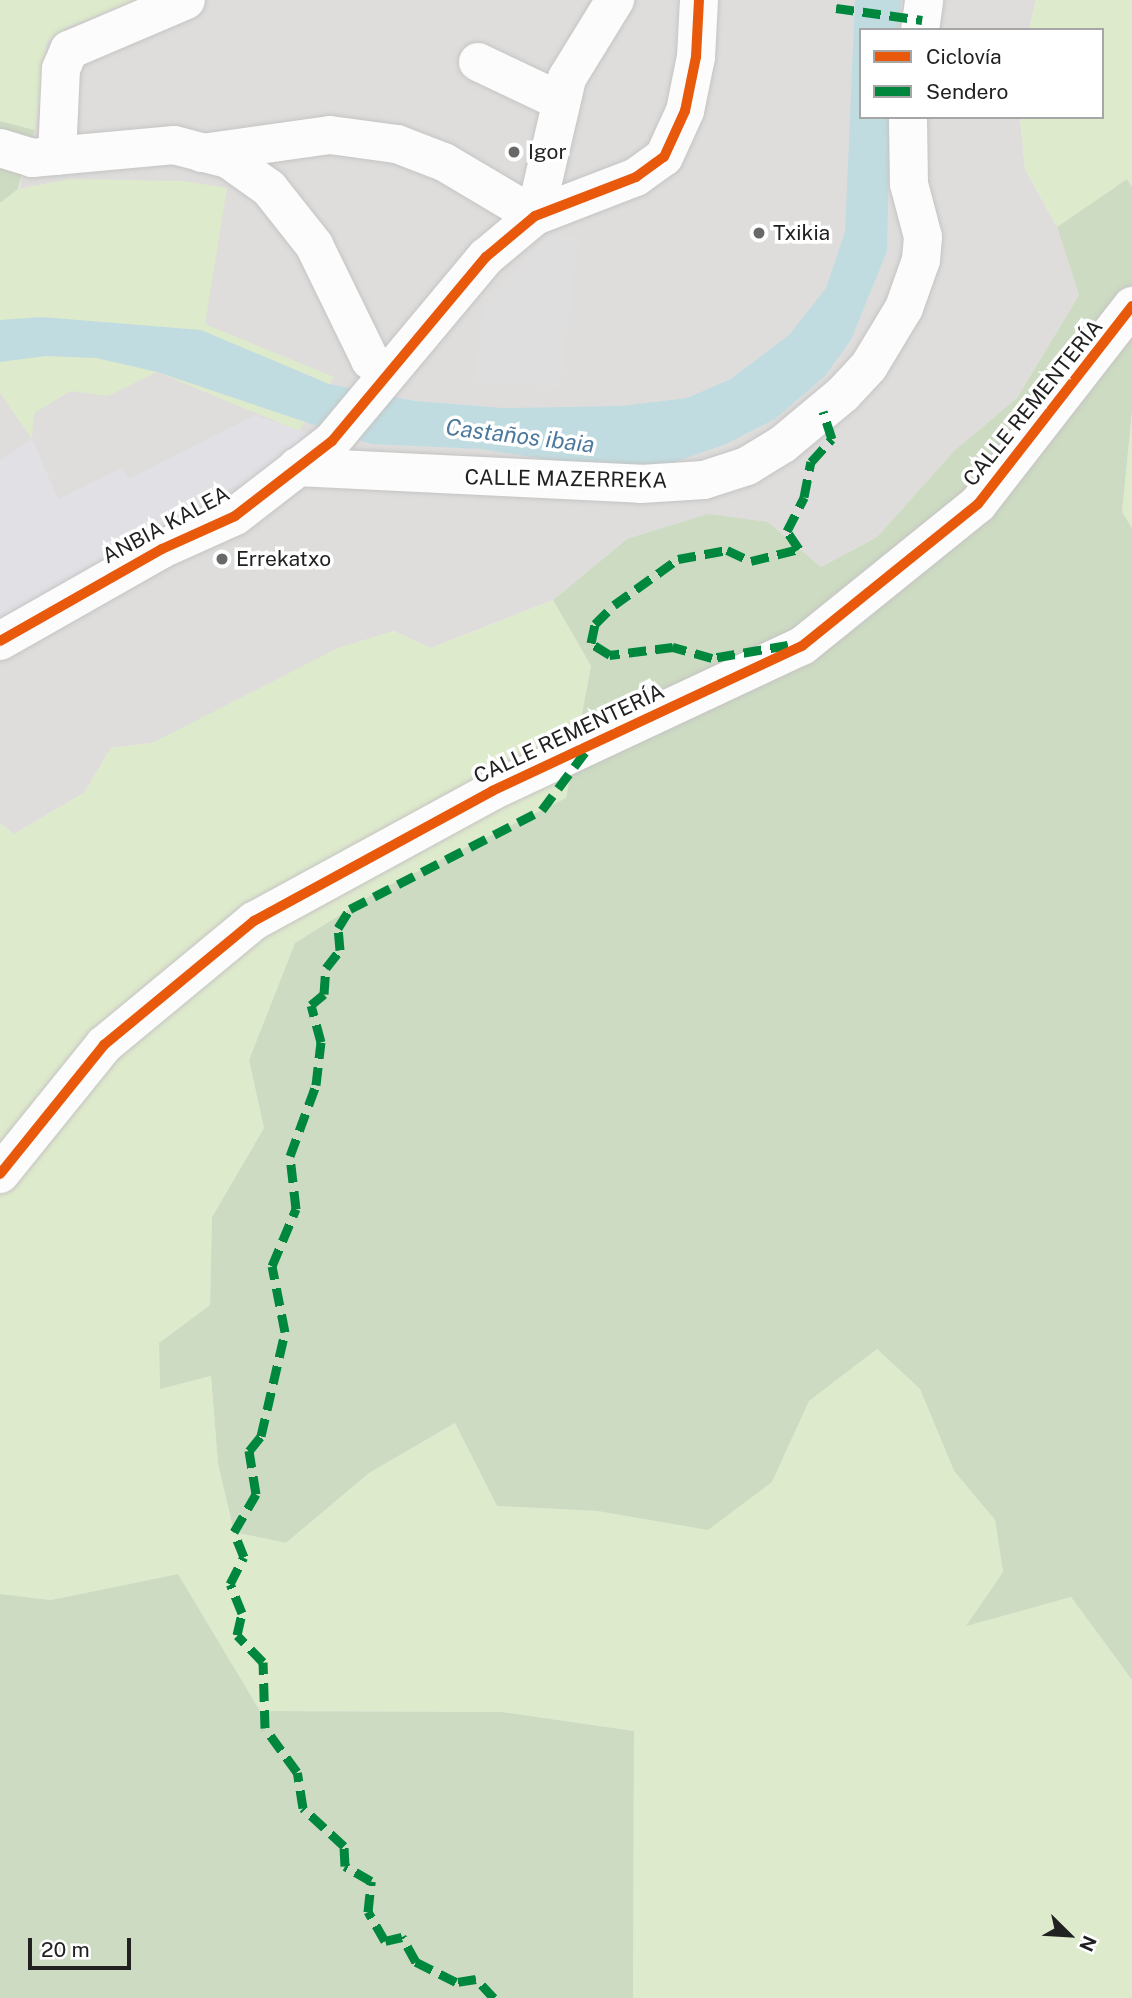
<!DOCTYPE html>
<html>
<head>
<meta charset="utf-8">
<style>
	body { margin:0 }
	#map { position:relative; width:1132px; height:1998px; overflow:hidden; background:#efedeb; font-family:"Public Sans",sans-serif }
	div>[style] { position:absolute }
	.residential>* { inset:0; background:#dedddc }
	.grass>* { inset:0; background:#deeacc }
	.forest>* { inset:0; background:#cddbc2 }
	.parking>* { inset:0; background:#dfdede }
	.plaza>* { inset:0; background:#e1e1e5 }
	.water>* { inset:0; background:#c1dce0 }
	.roads { filter:drop-shadow(0 0 2px #c5c4c3) drop-shadow(0 0 2px #c5c4c3) }
	.minor>* { height:38px; margin:-19px; padding:0 19px; transform-origin:19px; border-radius:19px; background:#fdfcfc }
	.quiet>* { height:9px; margin-top:-4.5px; transform-origin:0; background:repeating-linear-gradient(90deg,#00873e 0 18px,transparent 0 27px) }
	.cycleway>* { height:10px; margin:-5px; padding:0 5px; transform-origin:5px; border-radius:5px; background:#e8590c }
	.dots>* { width:19px; height:19px; translate:-50% -50%; box-sizing:border-box; border:4px solid #fff; border-radius:50% }
	span { translate:-50% -50%; white-space:nowrap; text-align:center; line-height:1.15; -webkit-text-stroke:7px #fff; paint-order:stroke }
	.poi-label { font-size:21px; color:#212121 }
	.left { translate:0 -50%; text-align:left }
	.street-label { font-size:21px; color:#212121 }
	.water-label { font-size:23px; color:#4c799c; font-style:italic }
	.legend { position:absolute; left:859px; top:28px; width:245px; height:91px; box-sizing:border-box; background:#fff; border:2px solid #a6a6a6; margin:0; padding:9px 12px; list-style:none; font-size:21px; color:#212121 }
	.legend li { display:flex; align-items:center; gap:14px; height:35px }
	.legend b { width:35px; border:2px solid #a6a6a6 }
	.north { position:absolute; left:1034px; top:1900px; width:70px; height:70px; -webkit-text-stroke:5px #fff; paint-order:stroke; rotate:114deg; font-size:19px; font-weight:700; line-height:28px; text-align:center; color:#212121 }
	.north::after { content:''; display:block; margin:auto; width:24px; height:32px; background:#212121; clip-path:polygon(50% 0,100% 100%,50% 72%,0 100%) }
	.scale { position:absolute; left:28px; top:1938px; width:103px; height:32px; box-sizing:border-box; border:4px solid #212121; border-top:0; padding-left:9px; font-size:21px; line-height:24px; white-space:nowrap; color:#212121; -webkit-text-stroke:5px #fff; paint-order:stroke }
</style>
</head>
<body>
<div id="map">
	<div class="residential">
		<i style="clip-path:polygon(139px 0,1036px 0,1029px 30px,861px 30px,861px 117px,1020px 117px,1025px 169px,1057px 227px,1079px 295px,1017px 398px,955px 450px,877px 537px,821px 567px,768px 522px,627px 539px,553px 600px,431px 648px,393px 631px,152px 743px,111px 748px,84px 793px,14px 834px,0 823px,0 203px,19px 189px,35px 130px,47px 42px,69px 26px)"></i>
	</div>
	<div class="grass">
		<i style="clip-path:polygon(0 0,139px 0,69px 26px,47px 42px,35px 130px,0 121px)"></i>
		<i style="clip-path:polygon(1036px 0,1132px 0,1132px 187px,1127px 179px,1057px 227px,1025px 169px,1020px 117px,1102px 117px,1102px 30px,1029px 30px)"></i>
		<i style="clip-path:polygon(70px 179px,183px 181px,227px 188px,205px 324px,334px 377px,299px 431px,157px 372px,108px 396px,71px 391px,34px 413px,32px 439px,0 393px,0 203px,18px 189px)"></i>
		<i style="clip-path:polygon(1132px 412px,1132px 528px,1122px 512px)"></i>
		<i style="clip-path:polygon(553px 600px,591px 666px,566px 798px,378px 891px,295px 943px,249px 1060px,264px 1128px,212px 1217px,210px 1305px,159px 1343px,160px 1389px,211px 1376px,218px 1464px,234px 1532px,286px 1543px,369px 1473px,455px 1423px,497px 1506px,598px 1511px,772px 1482px,809px 1401px,877px 1349px,920px 1389px,954px 1471px,995px 1520px,1003px 1572px,967px 1625px,1071px 1597px,1132px 1680px,1132px 1998px,633px 1998px,634px 1731px,502px 1712px,260px 1711px,178px 1574px,51px 1600px,0 1594px,0 823px,14px 834px,84px 793px,111px 748px,152px 743px,338px 648px,393px 631px,431px 648px)"></i>
	</div>
	<div class="forest">
		<i style="clip-path:polygon(0 121px,35px 130px,18px 189px,0 203px)"></i>
		<i style="clip-path:polygon(1127px 179px,1132px 187px,1132px 412px,1122px 512px,1132px 528px,1132px 1680px,1071px 1597px,966px 1626px,1003px 1572px,995px 1520px,954px 1471px,920px 1389px,877px 1349px,809px 1401px,772px 1482px,708px 1530px,598px 1511px,497px 1506px,455px 1423px,369px 1473px,286px 1543px,234px 1532px,218px 1464px,211px 1376px,160px 1389px,159px 1343px,210px 1305px,212px 1217px,264px 1128px,249px 1060px,295px 943px,378px 891px,566px 798px,591px 666px,553px 600px,627px 539px,708px 514px,768px 522px,821px 567px,877px 537px,955px 450px,1017px 398px,1079px 295px,1057px 227px)"></i>
		<i style="clip-path:polygon(178px 1574px,260px 1711px,502px 1712px,634px 1731px,633px 1998px,0 1998px,0 1594px,51px 1600px)"></i>
	</div>
	<div class="parking">
		<i style="clip-path:polygon(550px 234px,579px 238px,560px 387px,473px 382px,485px 305px)"></i>
	</div>
	<div class="plaza">
		<i style="clip-path:polygon(255px 415px,315px 436px,297px 467px,234px 486px,98px 565px,0 635px,0 461px,32px 439px,58px 499px,121px 468px,129px 479px)"></i>
	</div>
	<div class="water">
		<i style="clip-path:polygon(855px 0,901px 0,898px 30px,861px 30px,861px 117px,890px 117px,887px 251px,851px 340px,825px 376px,775px 419px,726px 444px,652px 470px,574px 464px,481px 449px,371px 444px,157px 372px,96px 358px,46px 356px,0 362px,0 320px,42px 317px,201px 330px,329px 384px,415px 401px,503px 408px,621px 406px,687px 398px,731px 379px,789px 335px,826px 288px,845px 232px)"></i>
	</div>
	<div class="roads">
		<div class="minor">
			<i style="left:920px;top:30px;width:30px;rotate:-82deg"></i>
			<i style="left:478px;top:62px;width:91px;rotate:25.4deg"></i>
			<i style="left:0;top:148px;width:34px;rotate:17deg"></i>
			<i style="left:32px;top:158px;width:143px;rotate:-5.2deg"></i>
			<i style="left:174px;top:145px;width:56px;rotate:14.5deg"></i>
			<i style="left:228px;top:159px;width:50px;rotate:35.3deg"></i>
			<i style="left:269px;top:188px;width:73px;rotate:51.7deg"></i>
			<i style="left:314px;top:245px;width:128px;rotate:64deg"></i>
			<i style="left:370px;top:360px;width:21px;rotate:37deg"></i>
			<i style="left:202px;top:153px;width:129px;rotate:-8deg"></i>
			<i style="left:330px;top:135px;width:68px;rotate:7.7deg"></i>
			<i style="left:397px;top:144px;width:50px;rotate:21deg"></i>
			<i style="left:444px;top:162px;width:106px;rotate:30.7deg"></i>
			<i style="left:535px;top:216px;width:142px;rotate:-76.9deg"></i>
			<i style="left:567px;top:78px;width:92px;rotate:-58.4deg"></i>
			<i style="left:57px;top:156px;width:87px;rotate:-87.4deg"></i>
			<i style="left:61px;top:69px;width:21px;rotate:-67deg"></i>
			<i style="left:69px;top:50px;width:127px;rotate:-23.1deg"></i>
			<i style="left:297px;top:467px;width:344px;rotate:2.8deg"></i>
			<i style="left:641px;top:484px;width:63px;rotate:-3.6deg"></i>
			<i style="left:704px;top:480px;width:45px;rotate:-18deg"></i>
			<i style="left:747px;top:466px;width:42px;rotate:-31.4deg"></i>
			<i style="left:783px;top:444px;width:78px;rotate:-39.8deg"></i>
			<i style="left:843px;top:394px;width:38px;rotate:-47deg"></i>
			<i style="left:869px;top:366px;width:68px;rotate:-58.9deg"></i>
			<i style="left:904px;top:308px;width:51px;rotate:-70.5deg"></i>
			<i style="left:921px;top:260px;width:23px;rotate:-85deg"></i>
			<i style="left:923px;top:237px;width:55px;rotate:-104.8deg"></i>
			<i style="left:909px;top:184px;width:67px;rotate:-90.9deg"></i>
			<i style="left:0;top:641px;width:186px;rotate:-29.6deg"></i>
			<i style="left:162px;top:549px;width:80px;rotate:-24.3deg"></i>
			<i style="left:235px;top:516px;width:123px;rotate:-37.7deg"></i>
			<i style="left:332px;top:441px;width:240px;rotate:-50.1deg"></i>
			<i style="left:486px;top:257px;width:64px;rotate:-39.9deg"></i>
			<i style="left:535px;top:216px;width:108px;rotate:-21.1deg"></i>
			<i style="left:636px;top:177px;width:34px;rotate:-36deg"></i>
			<i style="left:664px;top:157px;width:51px;rotate:-65.5deg"></i>
			<i style="left:685px;top:111px;width:55px;rotate:-78.5deg"></i>
			<i style="left:696px;top:57px;width:57px;rotate:-87deg"></i>
			<i style="left:0;top:1174px;width:166px;rotate:-51.1deg"></i>
			<i style="left:104px;top:1045px;width:195px;rotate:-39.6deg"></i>
			<i style="left:254px;top:921px;width:271px;rotate:-28.6deg"></i>
			<i style="left:492px;top:791px;width:342px;rotate:-25.1deg"></i>
			<i style="left:802px;top:646px;width:226px;rotate:-38.9deg"></i>
			<i style="left:978px;top:504px;width:251px;rotate:-52.1deg"></i>
		</div>
	</div>
	<div class="quiet">
		<i style="left:836px;top:8px;width:87px;rotate:7.9deg"></i>
		<i style="left:788px;top:645px;width:77px;rotate:170.3deg"></i>
		<i style="left:712px;top:658px;width:41px;rotate:-164.2deg"></i>
		<i style="left:673px;top:647px;width:64px;rotate:172.8deg"></i>
		<i style="left:610px;top:655px;width:22px;rotate:-148deg"></i>
		<i style="left:591px;top:643px;width:19px;rotate:-78deg"></i>
		<i style="left:595px;top:624px;width:27px;rotate:-45deg"></i>
		<i style="left:614px;top:605px;width:79px;rotate:-35.7deg"></i>
		<i style="left:678px;top:559px;width:50px;rotate:-10.4deg"></i>
		<i style="left:727px;top:550px;width:26px;rotate:25deg"></i>
		<i style="left:751px;top:561px;width:49px;rotate:-14deg"></i>
		<i style="left:799px;top:549px;width:22px;rotate:-124deg"></i>
		<i style="left:787px;top:531px;width:38px;rotate:-63deg"></i>
		<i style="left:804px;top:497px;width:36px;rotate:-79deg"></i>
		<i style="left:811px;top:462px;width:31px;rotate:-48deg"></i>
		<i style="left:832px;top:439px;width:29px;rotate:-108deg"></i>
		<i style="left:494px;top:1998px;width:26px;rotate:-133deg"></i>
		<i style="left:476px;top:1979px;width:20px;rotate:171deg"></i>
		<i style="left:456px;top:1982px;width:45px;rotate:-153.4deg"></i>
		<i style="left:416px;top:1962px;width:29px;rotate:-119deg"></i>
		<i style="left:402px;top:1937px;width:17px;rotate:167deg"></i>
		<i style="left:385px;top:1941px;width:34px;rotate:-120deg"></i>
		<i style="left:368px;top:1912px;width:31px;rotate:-84deg"></i>
		<i style="left:371px;top:1881px;width:30px;rotate:-150deg"></i>
		<i style="left:345px;top:1866px;width:20px;rotate:-93deg"></i>
		<i style="left:344px;top:1846px;width:56px;rotate:-137.2deg"></i>
		<i style="left:303px;top:1808px;width:36px;rotate:-99deg"></i>
		<i style="left:297px;top:1772px;width:54px;rotate:-126deg"></i>
		<i style="left:265px;top:1728px;width:66px;rotate:-91.7deg"></i>
		<i style="left:263px;top:1662px;width:37px;rotate:-134deg"></i>
		<i style="left:237px;top:1635px;width:23px;rotate:-77deg"></i>
		<i style="left:242px;top:1613px;width:31px;rotate:-112deg"></i>
		<i style="left:230px;top:1584px;width:30px;rotate:-63deg"></i>
		<i style="left:244px;top:1557px;width:27px;rotate:-112deg"></i>
		<i style="left:234px;top:1532px;width:44px;rotate:-59.9deg"></i>
		<i style="left:256px;top:1494px;width:44px;rotate:-99.2deg"></i>
		<i style="left:249px;top:1451px;width:19px;rotate:-51deg"></i>
		<i style="left:261px;top:1436px;width:107px;rotate:-77deg"></i>
		<i style="left:285px;top:1332px;width:67px;rotate:-101.1deg"></i>
		<i style="left:272px;top:1266px;width:62px;rotate:-67.2deg"></i>
		<i style="left:296px;top:1209px;width:53px;rotate:-96.5deg"></i>
		<i style="left:290px;top:1156px;width:76px;rotate:-69.9deg"></i>
		<i style="left:316px;top:1085px;width:43px;rotate:-83.4deg"></i>
		<i style="left:321px;top:1042px;width:38px;rotate:-105deg"></i>
		<i style="left:311px;top:1005px;width:17px;rotate:-40deg"></i>
		<i style="left:324px;top:994px;width:26px;rotate:-86deg"></i>
		<i style="left:326px;top:968px;width:23px;rotate:-52deg"></i>
		<i style="left:340px;top:950px;width:22px;rotate:-95deg"></i>
		<i style="left:338px;top:928px;width:22px;rotate:-58deg"></i>
		<i style="left:350px;top:909px;width:216px;rotate:-27.3deg"></i>
		<i style="left:542px;top:810px;width:74px;rotate:-53.3deg"></i>
	</div>
	<div class="cycleway">
		<i style="left:0;top:641px;width:186px;rotate:-29.6deg"></i>
		<i style="left:162px;top:549px;width:80px;rotate:-24.3deg"></i>
		<i style="left:235px;top:516px;width:123px;rotate:-37.7deg"></i>
		<i style="left:332px;top:441px;width:240px;rotate:-50.1deg"></i>
		<i style="left:486px;top:257px;width:64px;rotate:-39.9deg"></i>
		<i style="left:535px;top:216px;width:108px;rotate:-21.1deg"></i>
		<i style="left:636px;top:177px;width:34px;rotate:-36deg"></i>
		<i style="left:664px;top:157px;width:51px;rotate:-65.5deg"></i>
		<i style="left:685px;top:111px;width:55px;rotate:-78.5deg"></i>
		<i style="left:696px;top:57px;width:57px;rotate:-87deg"></i>
		<i style="left:0;top:1174px;width:166px;rotate:-51.1deg"></i>
		<i style="left:104px;top:1045px;width:195px;rotate:-39.6deg"></i>
		<i style="left:254px;top:921px;width:271px;rotate:-28.6deg"></i>
		<i style="left:492px;top:791px;width:342px;rotate:-25.1deg"></i>
		<i style="left:802px;top:646px;width:226px;rotate:-38.9deg"></i>
		<i style="left:978px;top:504px;width:251px;rotate:-52.1deg"></i>
	</div>
	<div class="dots">
		<i style="left:514px;top:152px;background:#696868"></i>
		<i style="left:759px;top:233px;background:#696868"></i>
		<i style="left:222px;top:559px;background:#696868"></i>
	</div>
	<div class="poi-label">
		<span class="left" style="left:528px;top:152px">Igor</span>
		<span class="left" style="left:773px;top:233px">Txikia</span>
		<span class="left" style="left:236px;top:559px">Errekatxo</span>
	</div>
	<div class="street-label">
		<span style="left:1033px;top:403px;rotate:-51deg">CALLE REMENTERÍA</span>
		<span style="left:566px;top:479px;rotate:1deg">CALLE MAZERREKA</span>
		<span style="left:166px;top:525px;rotate:-28deg">ANBIA KALEA</span>
		<span style="left:569px;top:734px;rotate:-25deg">CALLE REMENTERÍA</span>
	</div>
	<div class="water-label">
		<span style="left:520px;top:436px;rotate:7deg">Castaños ibaia</span>
	</div>
	<ul class="legend">
	<li><b style="height:9px;background:#e8590c"></b>Ciclovía</li>
	<li><b style="height:9px;background:#00873e"></b>Sendero</li>
	</ul>
	<div class="north">N</div>
	<div class="scale">20 m</div>
</div>
</body>
</html>
